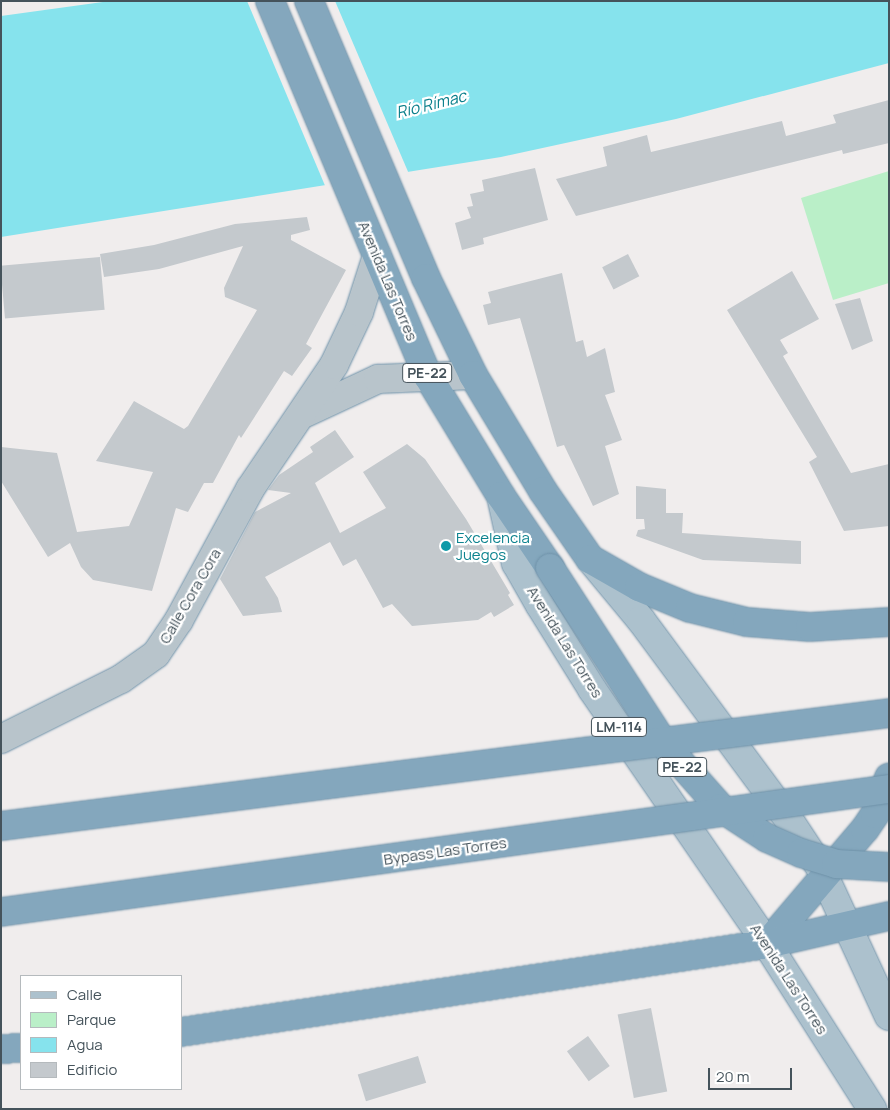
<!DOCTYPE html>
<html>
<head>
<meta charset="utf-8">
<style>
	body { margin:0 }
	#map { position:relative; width:890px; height:1110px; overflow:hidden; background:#f0eded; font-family:Manrope,sans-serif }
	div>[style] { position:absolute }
	.green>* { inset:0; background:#baefc8 }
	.water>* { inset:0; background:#86e3ed }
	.pier>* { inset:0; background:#f0eded }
	.building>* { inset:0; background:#c4c9cd; transform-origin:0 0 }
	.roads { filter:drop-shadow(0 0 1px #6f92a9) drop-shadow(0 0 1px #6f92a9) }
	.minor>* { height:28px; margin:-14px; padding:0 14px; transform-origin:14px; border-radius:14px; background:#b8c4cb }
	.major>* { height:28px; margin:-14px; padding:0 14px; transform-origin:14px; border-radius:14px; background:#acc1cd }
	.highway>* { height:28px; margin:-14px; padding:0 14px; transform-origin:14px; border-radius:14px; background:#84a7bd }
	.bridges { filter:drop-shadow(0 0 1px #6f92a9) drop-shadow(0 0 1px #6f92a9) }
	.highway-bridge>* { height:28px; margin:-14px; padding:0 14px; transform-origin:14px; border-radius:14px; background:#84a7bd }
	.dots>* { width:14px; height:14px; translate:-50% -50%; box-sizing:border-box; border:2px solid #fff; border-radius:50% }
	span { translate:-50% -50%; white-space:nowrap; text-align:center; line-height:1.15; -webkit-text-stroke:4.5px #fff; paint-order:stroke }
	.shield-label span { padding:1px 4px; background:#fff; border:1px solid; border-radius:4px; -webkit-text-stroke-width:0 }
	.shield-label { font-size:14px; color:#45535b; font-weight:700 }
	.street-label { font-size:15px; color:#45535b }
	.culture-label { font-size:15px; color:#0d838f }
	.left { translate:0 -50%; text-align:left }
	.water-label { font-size:16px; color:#0b7f8b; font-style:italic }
	.frame { position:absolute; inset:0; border:2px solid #45535b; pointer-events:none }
	.legend { position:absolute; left:20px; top:975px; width:162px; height:115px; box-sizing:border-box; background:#fff; border:1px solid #b5babd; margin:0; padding:6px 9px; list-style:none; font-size:15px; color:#45535b }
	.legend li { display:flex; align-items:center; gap:10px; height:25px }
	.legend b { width:25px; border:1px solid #b5babd }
	.scale { position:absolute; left:708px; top:1068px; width:84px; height:22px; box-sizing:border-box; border:2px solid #45535b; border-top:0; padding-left:6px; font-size:15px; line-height:18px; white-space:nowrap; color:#45535b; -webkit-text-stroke:4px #fff; paint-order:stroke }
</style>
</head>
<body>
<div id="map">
	<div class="green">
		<i style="clip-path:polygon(889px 171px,889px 283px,833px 300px,801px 198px)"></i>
	</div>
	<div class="water">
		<i style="clip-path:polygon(110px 1px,889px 1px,889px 63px,676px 119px,501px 157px,1px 237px,1px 16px)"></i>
	</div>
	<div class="pier">
		<i style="clip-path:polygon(247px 1px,335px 1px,409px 174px,326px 188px)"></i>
	</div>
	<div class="building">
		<i style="clip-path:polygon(889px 100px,889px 143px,843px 154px,842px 150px,576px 216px,556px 179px,607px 166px,603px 147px,647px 135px,651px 152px,782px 121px,786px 136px,836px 123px,833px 115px)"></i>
		<i style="clip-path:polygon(535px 168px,548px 220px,483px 238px,484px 244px,462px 250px,455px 223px,471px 218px,467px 207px,473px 206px,470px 194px,484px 191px,482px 180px)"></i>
		<i style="clip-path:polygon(307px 217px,310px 230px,291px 235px,291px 240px,346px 270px,306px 344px,312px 348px,292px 376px,284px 371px,241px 438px,239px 435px,213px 483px,204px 483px,188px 512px,176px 508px,152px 591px,93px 580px,81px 567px,70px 543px,48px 557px,1px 481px,1px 447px,57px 453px,77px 532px,129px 526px,153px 472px,96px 461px,134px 401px,184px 429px,188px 426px,257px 310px,225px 297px,224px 288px,243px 246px,159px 269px,104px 277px,100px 254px,154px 245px,235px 224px)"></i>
		<i style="left:628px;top:254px;width:25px;height:29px;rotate:63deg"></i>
		<i style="left:100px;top:257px;width:53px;height:100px;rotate:85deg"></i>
		<i style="clip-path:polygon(792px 271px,819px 319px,780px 340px,788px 353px,783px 356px,851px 473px,889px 464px,889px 526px,844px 531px,809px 462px,817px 457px,727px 310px)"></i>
		<i style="clip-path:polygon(562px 273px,576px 342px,583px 340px,587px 357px,605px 348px,615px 392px,605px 395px,622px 440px,605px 446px,619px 494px,593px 506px,564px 445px,557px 447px,520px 318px,488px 325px,483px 305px,491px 303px,488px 292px)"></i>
		<i style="clip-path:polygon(860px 298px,873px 341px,852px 350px,835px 304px)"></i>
		<i style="clip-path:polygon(335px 430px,354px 457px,315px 483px,340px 533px,386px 508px,363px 472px,407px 444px,425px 459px,466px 519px,510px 593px,508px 595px,514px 605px,494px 617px,491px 612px,478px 620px,412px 626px,392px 604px,383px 608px,356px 559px,343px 566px,330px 542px,265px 577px,278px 598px,282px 612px,243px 616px,220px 579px,255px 512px,291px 493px,268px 490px,279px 475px,313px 452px,310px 447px)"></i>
		<i style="clip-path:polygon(636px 486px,666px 489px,666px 513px,683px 513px,682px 533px,801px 541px,801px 564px,703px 560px,636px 536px,638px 530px,645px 529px,644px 519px,636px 519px)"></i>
		<i style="left:651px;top:1008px;width:85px;height:34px;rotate:79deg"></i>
		<i style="left:588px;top:1036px;width:37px;height:26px;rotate:54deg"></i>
		<i style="left:418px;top:1056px;width:28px;height:63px;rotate:73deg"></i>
	</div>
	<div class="roads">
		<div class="minor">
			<i style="left:305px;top:413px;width:81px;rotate:-25deg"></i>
			<i style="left:378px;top:379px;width:95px;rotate:-2.4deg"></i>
			<i style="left:1px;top:739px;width:134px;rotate:-26.6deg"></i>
			<i style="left:121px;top:679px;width:43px;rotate:-35.5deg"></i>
			<i style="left:156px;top:654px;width:41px;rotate:-55.9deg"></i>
			<i style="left:179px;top:620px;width:149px;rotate:-61.5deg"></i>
			<i style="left:250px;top:489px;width:150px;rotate:-55.9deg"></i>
			<i style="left:334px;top:365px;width:59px;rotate:-64.7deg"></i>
			<i style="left:359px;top:312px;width:59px;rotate:-72.2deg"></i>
		</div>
		<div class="major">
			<i style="left:501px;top:496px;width:69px;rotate:77.4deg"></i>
			<i style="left:516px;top:563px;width:48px;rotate:60.3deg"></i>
			<i style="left:540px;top:605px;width:99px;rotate:58.2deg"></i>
			<i style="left:592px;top:689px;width:309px;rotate:55.5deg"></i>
			<i style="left:767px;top:944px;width:196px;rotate:57.5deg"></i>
			<i style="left:592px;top:561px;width:77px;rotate:50.3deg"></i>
			<i style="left:641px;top:620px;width:249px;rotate:53.5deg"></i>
			<i style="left:789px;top:820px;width:56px;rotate:56.6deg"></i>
			<i style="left:820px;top:867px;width:164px;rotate:65.2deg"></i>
		</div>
		<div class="highway">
			<i style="left:270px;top:1px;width:407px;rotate:67.2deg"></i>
			<i style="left:428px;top:376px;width:140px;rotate:58.7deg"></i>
			<i style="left:501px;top:496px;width:87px;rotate:55.8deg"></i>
			<i style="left:309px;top:1px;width:301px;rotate:67.1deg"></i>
			<i style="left:426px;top:278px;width:108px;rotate:64.1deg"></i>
			<i style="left:473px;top:375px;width:135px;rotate:58.9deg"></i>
			<i style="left:543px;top:491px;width:83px;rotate:55.3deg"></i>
			<i style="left:590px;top:559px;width:56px;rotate:29.7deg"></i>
			<i style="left:639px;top:587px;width:55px;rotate:22.4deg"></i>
			<i style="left:690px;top:608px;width:59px;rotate:13.8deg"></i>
			<i style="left:747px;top:622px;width:63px;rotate:4.5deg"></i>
			<i style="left:810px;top:627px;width:79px;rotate:-3.6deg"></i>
			<i style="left:767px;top:944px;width:151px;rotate:-49.6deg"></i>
			<i style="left:865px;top:829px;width:18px;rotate:-56deg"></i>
			<i style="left:875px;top:814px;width:39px;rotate:-69deg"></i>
			<i style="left:181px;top:1032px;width:593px;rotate:-8.54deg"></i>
			<i style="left:767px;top:944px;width:125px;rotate:-12.9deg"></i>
			<i style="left:1px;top:1049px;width:20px;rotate:-3deg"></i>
		</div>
	</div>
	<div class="bridges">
		<div class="highway-bridge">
			<i style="left:550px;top:568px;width:208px;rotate:57.1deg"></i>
			<i style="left:663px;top:743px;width:87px;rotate:48.3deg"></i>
			<i style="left:721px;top:808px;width:55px;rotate:33.1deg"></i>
			<i style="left:767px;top:838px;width:37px;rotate:24deg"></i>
			<i style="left:801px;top:853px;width:37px;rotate:17deg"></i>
			<i style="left:836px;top:864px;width:53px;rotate:3.2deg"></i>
			<i style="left:1px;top:826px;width:895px;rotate:-7.25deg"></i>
			<i style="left:1px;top:912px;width:896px;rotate:-7.89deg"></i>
		</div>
	</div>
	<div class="dots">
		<i style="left:446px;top:546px;background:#0f9aa8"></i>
	</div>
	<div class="shield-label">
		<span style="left:427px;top:373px">PE-22</span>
		<span style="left:619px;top:727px">LM-114</span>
		<span style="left:682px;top:767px">PE-22</span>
	</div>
	<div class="street-label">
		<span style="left:388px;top:281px;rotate:67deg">Avenida Las Torres</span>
		<span style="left:190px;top:596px;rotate:-60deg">Calle Cora Cora</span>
		<span style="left:565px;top:642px;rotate:58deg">Avenida Las Torres</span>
		<span style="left:445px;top:851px;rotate:-8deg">Bypass Las Torres</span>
		<span style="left:789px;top:979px;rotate:57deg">Avenida Las Torres</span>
	</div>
	<div class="culture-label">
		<span class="left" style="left:456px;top:546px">Excelencia<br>Juegos</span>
	</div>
	<div class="water-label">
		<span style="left:431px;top:104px;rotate:-14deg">Río Rímac</span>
	</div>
	<div class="frame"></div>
	<ul class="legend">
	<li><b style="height:6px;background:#acc1cd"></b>Calle</li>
	<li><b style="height:14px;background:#baefc8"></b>Parque</li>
	<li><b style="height:14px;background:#86e3ed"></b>Agua</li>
	<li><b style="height:14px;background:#c4c9cd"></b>Edificio</li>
	</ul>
	<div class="scale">20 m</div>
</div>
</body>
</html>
